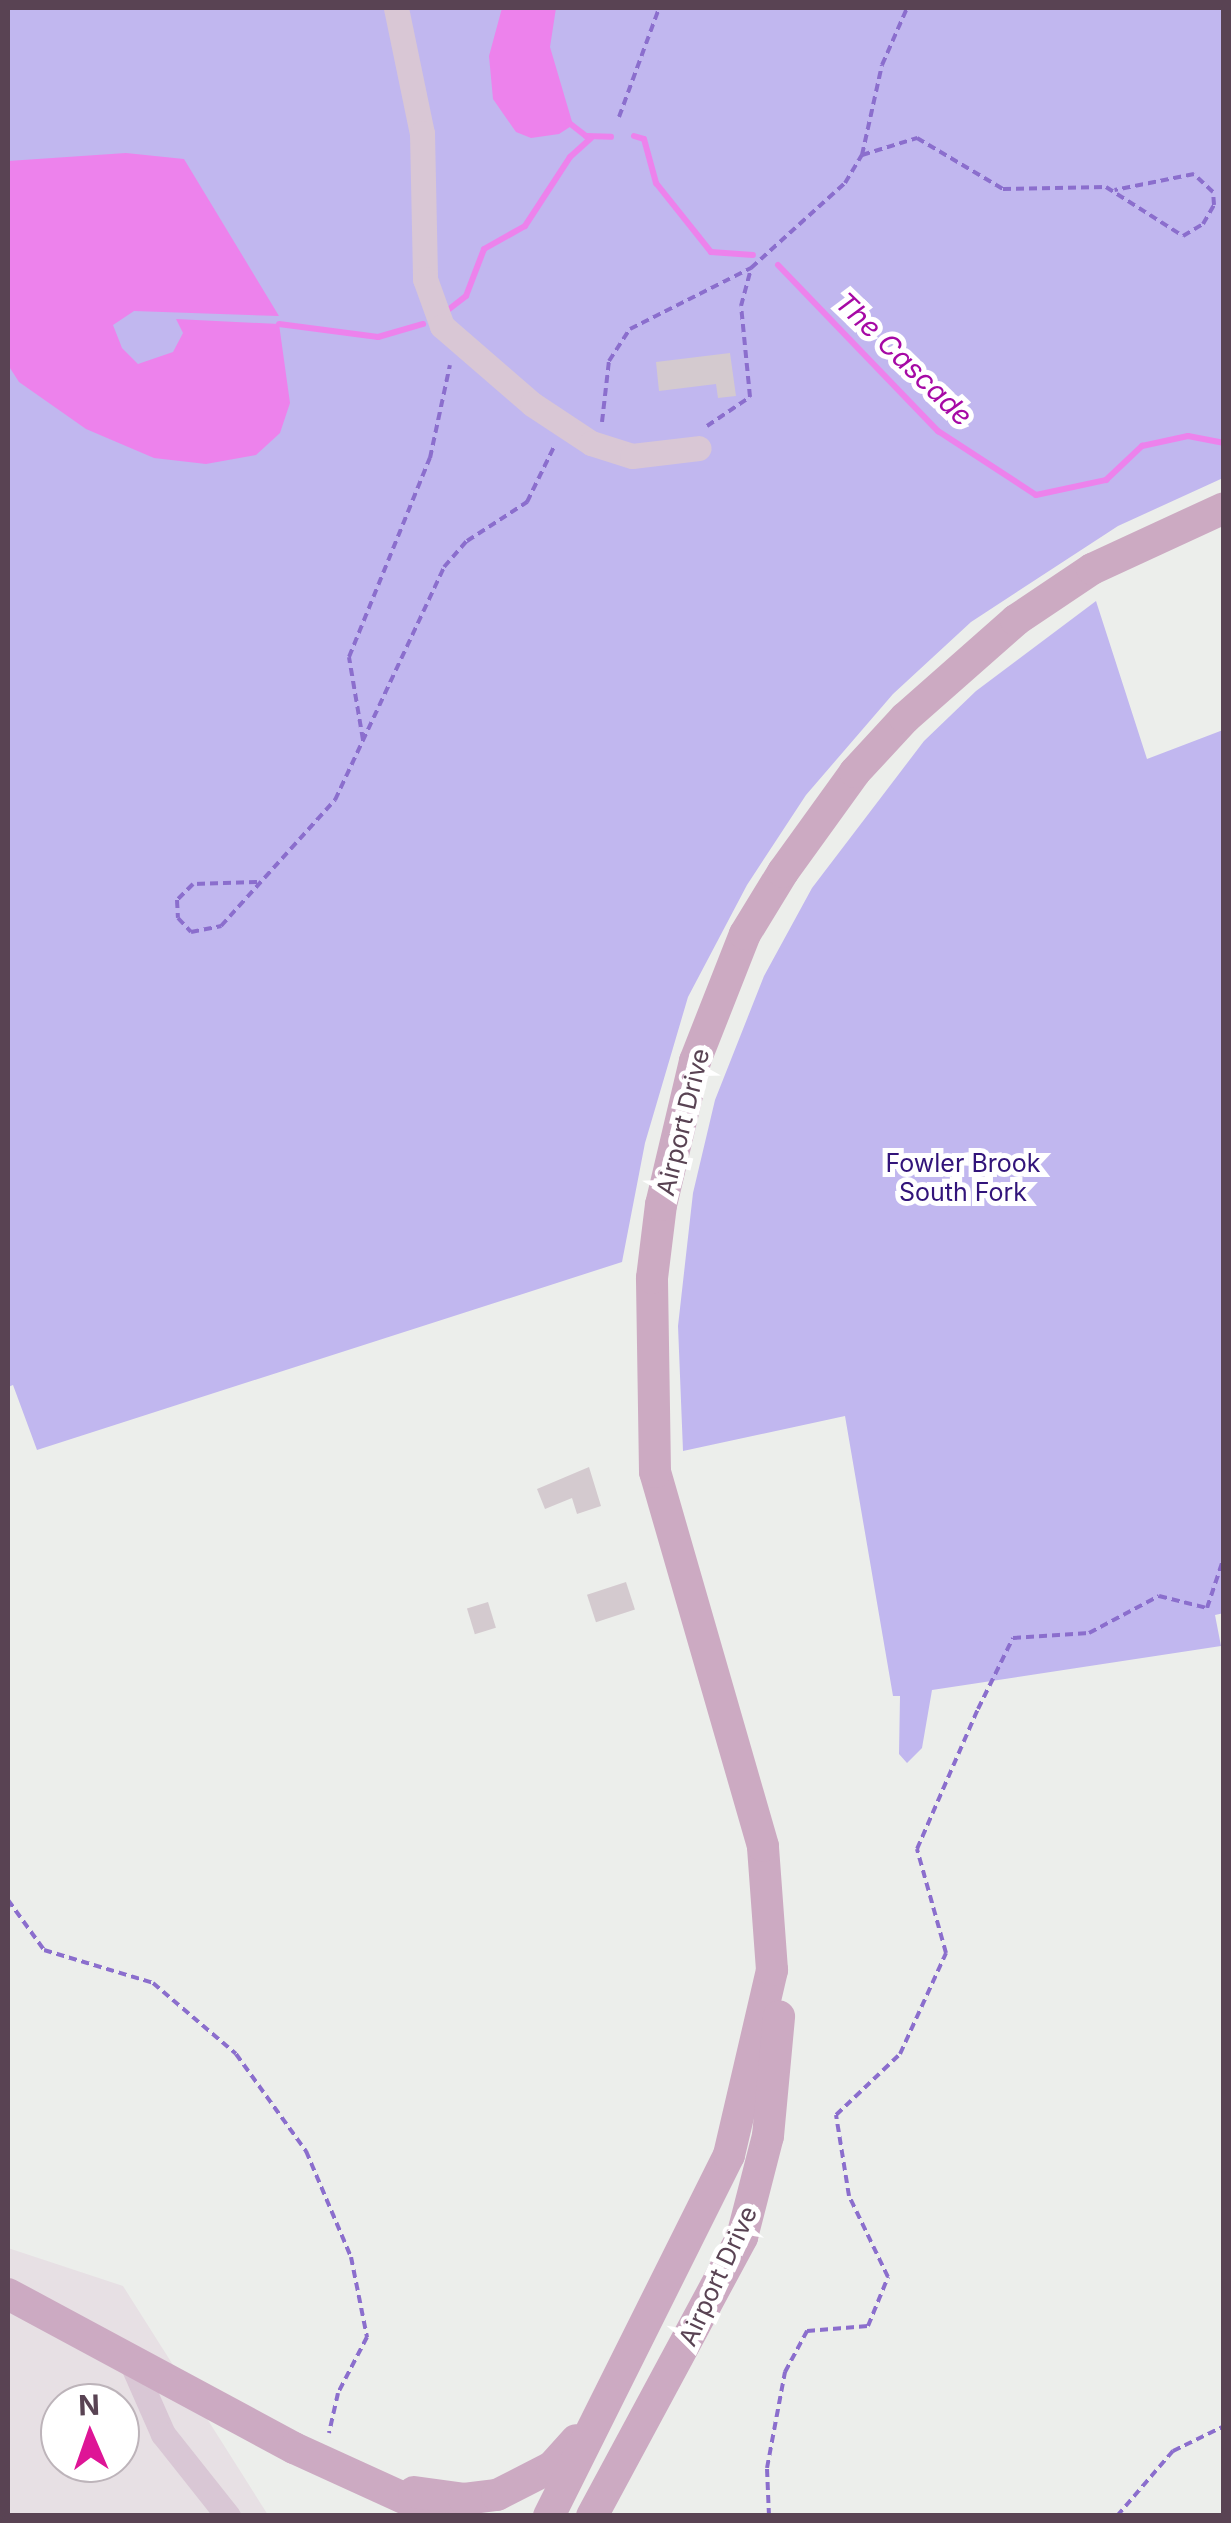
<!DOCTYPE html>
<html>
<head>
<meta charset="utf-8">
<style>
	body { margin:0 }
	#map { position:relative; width:1231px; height:2523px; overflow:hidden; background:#eceeeb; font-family:Inter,sans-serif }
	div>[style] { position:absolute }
	.airport>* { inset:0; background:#e7e0e4 }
	.green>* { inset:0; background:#c1b7ef }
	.water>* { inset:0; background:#ed82ec }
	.stream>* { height:6px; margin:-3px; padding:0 3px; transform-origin:3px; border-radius:3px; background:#ed82ec }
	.building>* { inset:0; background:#d4cacf; transform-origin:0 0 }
	.path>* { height:4px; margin-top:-2px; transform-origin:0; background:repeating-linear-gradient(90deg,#8b6ecd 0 8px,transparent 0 13px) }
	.minor>* { height:25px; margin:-12.5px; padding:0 12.5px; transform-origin:12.5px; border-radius:12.5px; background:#d9c7d5 }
	.major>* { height:32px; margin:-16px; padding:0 16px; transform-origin:16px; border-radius:16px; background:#ccaac2 }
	span { translate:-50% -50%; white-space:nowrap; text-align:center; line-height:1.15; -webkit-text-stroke:10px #fff; paint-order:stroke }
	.street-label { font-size:25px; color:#594353 }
	.park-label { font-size:25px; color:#32147a }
	.water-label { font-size:28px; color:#a609a5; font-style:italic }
	.frame { position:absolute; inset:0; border:10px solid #594353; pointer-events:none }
	.north { position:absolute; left:40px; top:2383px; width:100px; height:100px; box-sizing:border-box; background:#fff; border:2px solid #bdb4ba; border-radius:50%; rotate:358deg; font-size:28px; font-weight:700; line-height:40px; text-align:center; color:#594353 }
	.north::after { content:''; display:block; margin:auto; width:35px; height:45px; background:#de1596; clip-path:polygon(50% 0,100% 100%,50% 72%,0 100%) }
</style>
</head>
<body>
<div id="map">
	<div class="airport">
		<i style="clip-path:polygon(evenodd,8px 2248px,123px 2286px,268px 2515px,8px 2516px,8px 2248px,60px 2403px,120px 2403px,120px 2463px,60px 2463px,60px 2403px)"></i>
	</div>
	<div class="green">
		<i style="clip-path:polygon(8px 8px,1223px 8px,1223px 478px,1118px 526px,971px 622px,893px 694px,806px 795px,747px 885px,688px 997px,645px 1143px,622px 1262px,37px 1450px,13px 1385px,8px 1387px)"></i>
		<i style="clip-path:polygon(1096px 601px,1147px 759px,1223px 730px,1224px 1613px,1215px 1615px,1221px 1646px,932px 1690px,922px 1748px,907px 1763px,899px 1754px,900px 1696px,893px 1696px,845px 1416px,683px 1451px,678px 1326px,693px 1193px,715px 1100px,764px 976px,812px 888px,924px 741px,976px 691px)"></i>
	</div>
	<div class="water">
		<i style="clip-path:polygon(502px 8px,556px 8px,550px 47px,573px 125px,559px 134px,531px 138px,516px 132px,493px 99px,489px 56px)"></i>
		<i style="clip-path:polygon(126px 153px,184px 159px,279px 316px,134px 311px,113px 325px,122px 348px,138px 364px,173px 352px,183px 333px,176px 319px,279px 324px,290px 403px,280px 433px,256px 455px,206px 464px,154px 458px,86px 429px,19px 382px,8px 365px,8px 161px)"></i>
	</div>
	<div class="stream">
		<i style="left:568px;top:122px;width:23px;rotate:38deg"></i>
		<i style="left:586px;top:136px;width:25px;rotate:2deg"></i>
		<i style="left:634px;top:136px;width:10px;rotate:17deg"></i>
		<i style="left:644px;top:139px;width:46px;rotate:74.7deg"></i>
		<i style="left:656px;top:183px;width:88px;rotate:51.4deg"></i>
		<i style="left:711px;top:252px;width:42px;rotate:4.1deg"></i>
		<i style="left:778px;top:265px;width:231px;rotate:46.1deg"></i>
		<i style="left:938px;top:431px;width:117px;rotate:33.1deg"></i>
		<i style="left:1036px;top:495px;width:72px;rotate:-12.1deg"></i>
		<i style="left:1106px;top:480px;width:50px;rotate:-43.4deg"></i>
		<i style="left:1142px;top:446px;width:47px;rotate:-12.3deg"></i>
		<i style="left:1188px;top:436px;width:37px;rotate:11deg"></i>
		<i style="left:448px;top:310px;width:23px;rotate:-38deg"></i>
		<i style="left:466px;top:296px;width:50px;rotate:-69deg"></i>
		<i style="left:484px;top:249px;width:47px;rotate:-29.3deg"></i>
		<i style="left:525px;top:226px;width:82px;rotate:-56.9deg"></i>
		<i style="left:570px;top:157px;width:28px;rotate:-42deg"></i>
		<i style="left:279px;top:324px;width:100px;rotate:7.5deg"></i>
		<i style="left:378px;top:337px;width:47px;rotate:-16.1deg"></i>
	</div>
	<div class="building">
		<i style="clip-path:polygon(730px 353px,736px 396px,718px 398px,716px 384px,659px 391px,656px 362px)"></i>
		<i style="clip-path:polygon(589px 1467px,601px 1506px,577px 1514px,572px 1498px,545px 1509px,537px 1489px)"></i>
		<i style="left:626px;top:1582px;width:29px;height:41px;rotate:72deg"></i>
		<i style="left:488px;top:1602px;width:27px;height:22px;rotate:73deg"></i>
	</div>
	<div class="path">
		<i style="left:619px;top:117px;width:116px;rotate:-69.8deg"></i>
		<i style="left:862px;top:155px;width:58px;rotate:-17.2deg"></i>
		<i style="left:917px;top:138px;width:100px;rotate:30.7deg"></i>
		<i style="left:1003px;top:189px;width:103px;rotate:-1.1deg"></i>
		<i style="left:1106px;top:187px;width:91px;rotate:32.5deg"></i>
		<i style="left:1183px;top:236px;width:23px;rotate:-31deg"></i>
		<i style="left:1203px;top:224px;width:22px;rotate:-60deg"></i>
		<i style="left:1214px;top:205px;width:13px;rotate:-94deg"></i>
		<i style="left:1213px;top:192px;width:26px;rotate:-137deg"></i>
		<i style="left:1194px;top:174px;width:81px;rotate:168.6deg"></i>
		<i style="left:602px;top:422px;width:61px;rotate:-83.5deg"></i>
		<i style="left:609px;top:361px;width:38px;rotate:-57deg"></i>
		<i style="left:630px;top:329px;width:136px;rotate:-26.8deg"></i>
		<i style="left:751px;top:268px;width:127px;rotate:-42.1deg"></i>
		<i style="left:845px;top:183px;width:33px;rotate:-59deg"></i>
		<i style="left:862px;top:155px;width:92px;rotate:-77.5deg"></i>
		<i style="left:882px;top:65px;width:62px;rotate:-66.3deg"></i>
		<i style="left:707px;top:426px;width:52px;rotate:-34deg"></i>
		<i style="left:750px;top:397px;width:91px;rotate:-95.6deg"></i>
		<i style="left:741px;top:306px;width:39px;rotate:-75deg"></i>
		<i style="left:363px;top:740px;width:84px;rotate:-99.6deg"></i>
		<i style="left:349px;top:657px;width:215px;rotate:-67.9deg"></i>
		<i style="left:430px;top:458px;width:95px;rotate:-77.9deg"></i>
		<i style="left:257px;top:882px;width:64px;rotate:178.2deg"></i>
		<i style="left:193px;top:884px;width:23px;rotate:135deg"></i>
		<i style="left:177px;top:900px;width:18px;rotate:87deg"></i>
		<i style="left:178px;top:918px;width:19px;rotate:47deg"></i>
		<i style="left:191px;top:932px;width:31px;rotate:-11deg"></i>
		<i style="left:221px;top:926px;width:170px;rotate:-47.9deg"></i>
		<i style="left:335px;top:800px;width:257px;rotate:-64.9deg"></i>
		<i style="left:444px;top:567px;width:35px;rotate:-49deg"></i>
		<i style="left:467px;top:541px;width:72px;rotate:-33deg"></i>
		<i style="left:527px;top:502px;width:61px;rotate:-63.9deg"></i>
		<i style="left:8px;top:1900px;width:62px;rotate:54.2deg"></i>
		<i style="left:44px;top:1950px;width:114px;rotate:16.8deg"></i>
		<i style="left:153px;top:1983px;width:109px;rotate:40.5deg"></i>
		<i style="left:236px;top:2054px;width:120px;rotate:54.2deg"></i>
		<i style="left:306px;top:2151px;width:115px;rotate:67deg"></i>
		<i style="left:351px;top:2257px;width:82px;rotate:78.7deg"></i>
		<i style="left:367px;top:2337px;width:63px;rotate:117.4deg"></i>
		<i style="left:338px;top:2393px;width:41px;rotate:102.7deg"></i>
		<i style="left:1224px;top:2182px;width:34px;rotate:90deg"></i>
		<i style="left:769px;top:2516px;width:48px;rotate:-92.4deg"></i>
		<i style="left:767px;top:2468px;width:98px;rotate:-79.4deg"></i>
		<i style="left:785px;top:2372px;width:47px;rotate:-61.8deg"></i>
		<i style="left:807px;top:2331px;width:61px;rotate:-4.7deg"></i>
		<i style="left:868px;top:2326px;width:53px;rotate:-67.8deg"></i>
		<i style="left:888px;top:2277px;width:90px;rotate:-115.7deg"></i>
		<i style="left:849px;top:2196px;width:82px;rotate:-99.1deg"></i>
		<i style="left:836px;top:2115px;width:88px;rotate:-43.6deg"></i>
		<i style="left:900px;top:2054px;width:111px;rotate:-65.5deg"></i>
		<i style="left:946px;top:1953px;width:108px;rotate:-105.6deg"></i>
		<i style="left:917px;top:1849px;width:153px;rotate:-66.5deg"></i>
		<i style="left:978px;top:1709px;width:79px;rotate:-63.8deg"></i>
		<i style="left:1013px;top:1638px;width:76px;rotate:-3.8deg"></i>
		<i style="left:1089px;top:1633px;width:79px;rotate:-27.9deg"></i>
		<i style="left:1159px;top:1596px;width:49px;rotate:14deg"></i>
		<i style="left:1207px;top:1608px;width:54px;rotate:-71.6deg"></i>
		<i style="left:1117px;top:2516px;width:86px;rotate:-49.3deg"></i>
		<i style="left:1173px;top:2451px;width:57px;rotate:-26.1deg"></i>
	</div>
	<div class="minor">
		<i style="left:396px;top:8px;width:128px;rotate:78.3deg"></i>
		<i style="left:422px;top:133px;width:146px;rotate:88.8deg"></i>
		<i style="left:425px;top:279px;width:50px;rotate:70.1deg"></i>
		<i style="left:442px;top:326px;width:119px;rotate:40.9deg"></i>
		<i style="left:532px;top:404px;width:71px;rotate:33.5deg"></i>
		<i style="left:591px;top:443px;width:43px;rotate:17.6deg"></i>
		<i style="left:632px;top:456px;width:67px;rotate:-6.8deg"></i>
		<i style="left:129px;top:2357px;width:84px;rotate:66.2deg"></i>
		<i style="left:163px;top:2434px;width:105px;rotate:51.6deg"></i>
	</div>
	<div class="major">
		<i style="left:8px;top:2294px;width:325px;rotate:28.3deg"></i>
		<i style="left:294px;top:2448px;width:164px;rotate:24.5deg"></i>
		<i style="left:414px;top:2492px;width:50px;rotate:8deg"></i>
		<i style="left:464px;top:2499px;width:33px;rotate:-7deg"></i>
		<i style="left:497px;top:2495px;width:62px;rotate:-27deg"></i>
		<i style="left:552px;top:2467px;width:36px;rotate:-48deg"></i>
		<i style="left:549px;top:2516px;width:403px;rotate:-63.5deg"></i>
		<i style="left:729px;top:2155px;width:190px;rotate:-76.9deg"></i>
		<i style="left:772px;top:1970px;width:124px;rotate:-94.2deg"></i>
		<i style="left:763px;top:1846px;width:389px;rotate:-106.1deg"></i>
		<i style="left:655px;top:1472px;width:194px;rotate:-90.9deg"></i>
		<i style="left:652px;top:1278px;width:74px;rotate:-83deg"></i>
		<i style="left:661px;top:1205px;width:148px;rotate:-76.7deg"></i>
		<i style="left:695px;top:1061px;width:136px;rotate:-68.5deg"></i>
		<i style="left:745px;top:934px;width:73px;rotate:-58.5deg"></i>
		<i style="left:783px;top:872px;width:123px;rotate:-54.2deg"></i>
		<i style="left:855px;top:772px;width:74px;rotate:-47.2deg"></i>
		<i style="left:905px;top:718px;width:148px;rotate:-41.4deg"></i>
		<i style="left:1016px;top:620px;width:92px;rotate:-33.9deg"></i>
		<i style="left:1092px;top:569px;width:145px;rotate:-24.8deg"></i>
		<i style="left:592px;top:2516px;width:317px;rotate:-61.7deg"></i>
		<i style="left:742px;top:2237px;width:104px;rotate:-75.6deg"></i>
		<i style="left:768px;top:2136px;width:120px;rotate:-84.7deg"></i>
	</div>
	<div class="street-label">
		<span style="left:683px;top:1122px;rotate:-76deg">Airport Drive</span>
		<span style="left:718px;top:2276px;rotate:-65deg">Airport Drive</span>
	</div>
	<div class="park-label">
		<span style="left:963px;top:1178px">Fowler Brook<br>South Fork</span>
	</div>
	<div class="water-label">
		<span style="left:904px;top:359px;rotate:44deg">The Cascade</span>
	</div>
	<div class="frame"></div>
	<div class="north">N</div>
</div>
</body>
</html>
